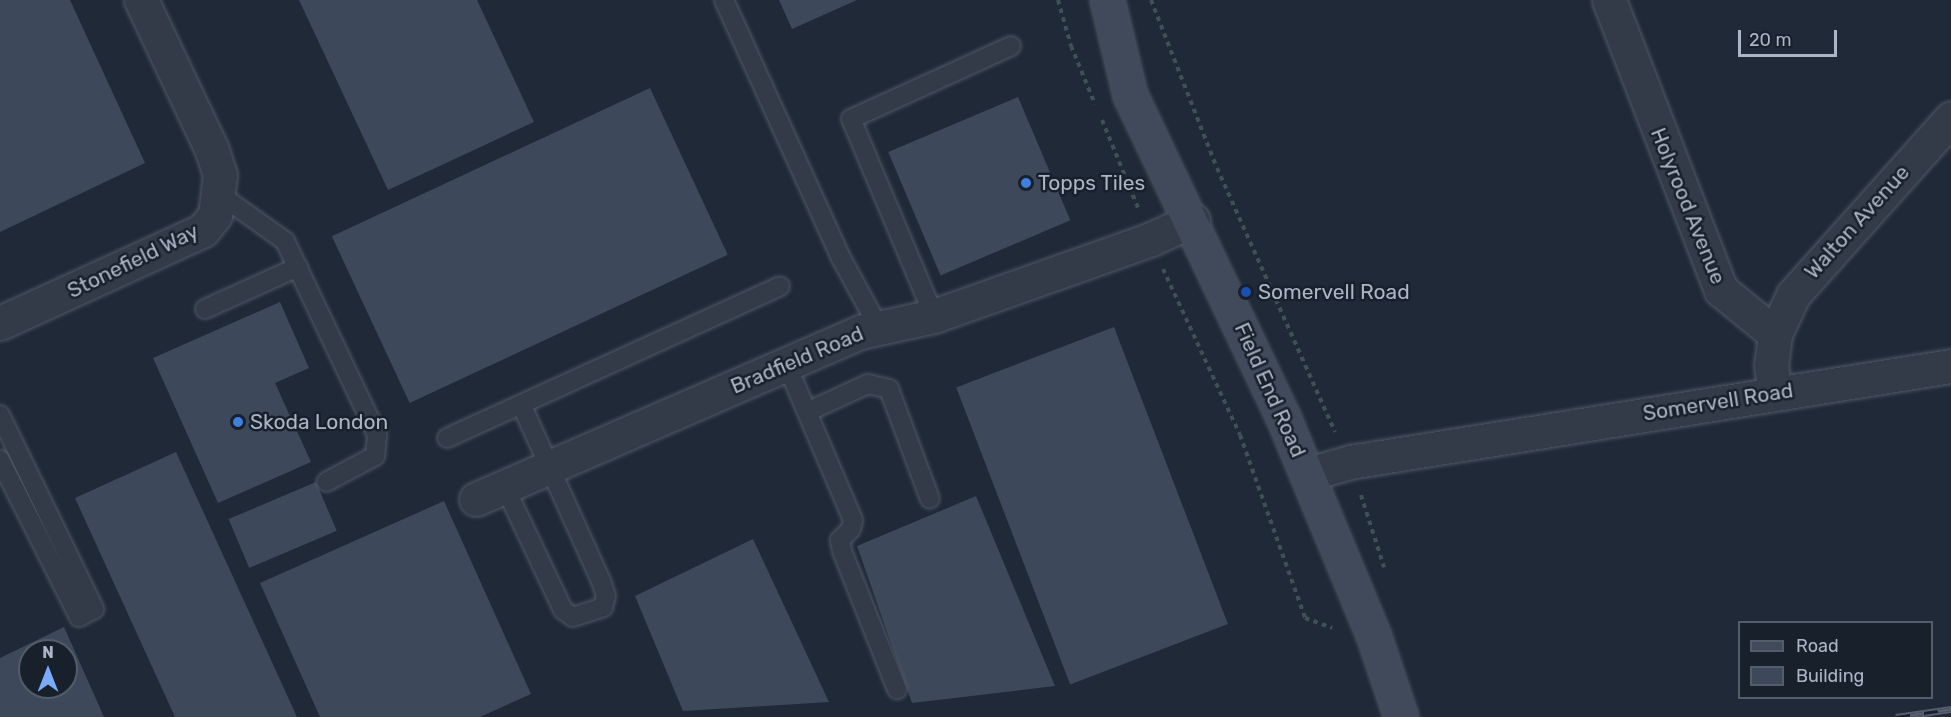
<!DOCTYPE html>
<html>
<head>
<meta charset="utf-8">
<style>
	body { margin:0 }
	#map { position:relative; width:1951px; height:717px; overflow:hidden; background:#1f2937; font-family:Rubik,sans-serif }
	div>[style] { position:absolute }
	.building>* { inset:0; background:#3d495a; transform-origin:0 0 }
	.path>* { height:4px; margin-top:-2px; transform-origin:0; background:repeating-linear-gradient(90deg,#3e5255 0 4.5px,transparent 0 9px) }
	.roads { filter:drop-shadow(0 0 2px #505866) drop-shadow(0 0 2px #505866) }
	.lane>* { height:18px; margin:-9px; padding:0 9px; transform-origin:9px; border-radius:9px; background:#323b47 }
	.street>* { height:33px; margin:-16.5px; padding:0 16.5px; transform-origin:16.5px; border-radius:16.5px; background:#323b47 }
	.secondary>* { height:33px; margin:-16.5px; padding:0 16.5px; transform-origin:16.5px; border-radius:16.5px; background:#404a5b }
	.rail>* { height:7px; margin-top:-3.5px; transform-origin:0; background:repeating-linear-gradient(90deg,#18202c 0 14px,#545e6f 0 28px); box-sizing:border-box; border-block:2px solid #545e6f }
	.dots>* { width:16px; height:16px; translate:-50% -50%; box-sizing:border-box; border:3px solid #18202c; border-radius:50% }
	span { translate:-50% -50%; white-space:nowrap; text-align:center; line-height:1.15; -webkit-text-stroke:5px #18202c; paint-order:stroke }
	.poi-label { font-size:21px; color:#acb5c5 }
	.left { translate:0 -50%; text-align:left }
	.street-label { font-size:21px; color:#acb5c5 }
	.legend { position:absolute; left:1738px; top:621px; width:195px; height:78px; box-sizing:border-box; background:#18202c; border:2px solid #535c69; margin:0; padding:8px 10px; list-style:none; font-size:18px; color:#acb5c5 }
	.legend li { display:flex; align-items:center; gap:12px; height:30px }
	.legend b { width:30px; border:2px solid #535c69 }
	.north { position:absolute; left:18px; top:639px; width:60px; height:60px; box-sizing:border-box; background:#18202c; border:2px solid #535c69; border-radius:50%; rotate:0deg; font-size:16px; font-weight:700; line-height:24px; text-align:center; color:#acb5c5 }
	.north::after { content:''; display:block; margin:auto; width:21px; height:27px; background:#7baafb; clip-path:polygon(50% 0,100% 100%,50% 72%,0 100%) }
	.scale { position:absolute; left:1738px; top:30px; width:99px; height:27px; box-sizing:border-box; border:3px solid #acb5c5; border-top:0; padding-left:8px; font-size:18px; line-height:21px; white-space:nowrap; color:#acb5c5; -webkit-text-stroke:4px #18202c; paint-order:stroke }
</style>
</head>
<body>
<div id="map">
	<div class="building">
		<i style="clip-path:polygon(0 0,70px 0,145px 163px,0 232px)"></i>
		<i style="clip-path:polygon(299px 0,477px 0,534px 122px,388px 190px)"></i>
		<i style="clip-path:polygon(779px 0,857px 0,792px 29px)"></i>
		<i style="left:650px;top:88px;width:184px;height:351px;rotate:65deg"></i>
		<i style="left:1018px;top:97px;width:134px;height:141px;rotate:67deg"></i>
		<i style="clip-path:polygon(280px 302px,309px 368px,275px 383px,311px 462px,218px 503px,153px 358px)"></i>
		<i style="left:1114px;top:327px;width:318px;height:169px;rotate:69deg"></i>
		<i style="clip-path:polygon(176px 452px,297px 717px,175px 717px,75px 498px)"></i>
		<i style="left:316px;top:482px;width:53px;height:95px;rotate:67deg"></i>
		<i style="clip-path:polygon(976px 496px,1055px 686px,912px 703px,857px 546px)"></i>
		<i style="clip-path:polygon(444px 501px,531px 694px,480px 717px,320px 717px,260px 583px)"></i>
		<i style="clip-path:polygon(753px 539px,829px 702px,683px 711px,635px 596px)"></i>
		<i style="clip-path:polygon(evenodd,64px 627px,104px 717px,0 717px,0 658px,64px 627px,30px 651px,66px 651px,66px 687px,30px 687px,30px 651px)"></i>
	</div>
	<div class="path">
		<i style="left:1058px;top:0;width:48px;rotate:74.2deg"></i>
		<i style="left:1071px;top:46px;width:63px;rotate:67.5deg"></i>
		<i style="left:1151px;top:0;width:180px;rotate:68.6deg"></i>
		<i style="left:1217px;top:168px;width:289px;rotate:65.9deg"></i>
		<i style="left:1102px;top:120px;width:97px;rotate:67.7deg"></i>
		<i style="left:1163px;top:269px;width:183px;rotate:65.1deg"></i>
		<i style="left:1240px;top:435px;width:194px;rotate:70.4deg"></i>
		<i style="left:1305px;top:618px;width:29px;rotate:20deg"></i>
		<i style="left:1361px;top:495px;width:76px;rotate:72.3deg"></i>
	</div>
	<div class="roads">
		<div class="lane">
			<i style="left:724px;top:0;width:283px;rotate:65.6deg"></i>
			<i style="left:841px;top:258px;width:80px;rotate:61.5deg"></i>
			<i style="left:219px;top:194px;width:81px;rotate:35.5deg"></i>
			<i style="left:285px;top:241px;width:215px;rotate:64.6deg"></i>
			<i style="left:377px;top:435px;width:21px;rotate:95deg"></i>
			<i style="left:375px;top:456px;width:55px;rotate:152deg"></i>
			<i style="left:205px;top:309px;width:102px;rotate:-24.3deg"></i>
			<i style="left:934px;top:316px;width:214px;rotate:-112.8deg"></i>
			<i style="left:851px;top:119px;width:176px;rotate:-24.5deg"></i>
			<i style="left:786px;top:363px;width:171px;rotate:66.9deg"></i>
			<i style="left:853px;top:520px;width:9px;rotate:103deg"></i>
			<i style="left:851px;top:529px;width:16px;rotate:135deg"></i>
			<i style="left:840px;top:540px;width:11px;rotate:80deg"></i>
			<i style="left:842px;top:551px;width:149px;rotate:68.3deg"></i>
			<i style="left:807px;top:412px;width:67px;rotate:-24.7deg"></i>
			<i style="left:868px;top:384px;width:22px;rotate:13deg"></i>
			<i style="left:889px;top:389px;width:117px;rotate:69.6deg"></i>
			<i style="left:0;top:415px;width:216px;rotate:64.1deg"></i>
			<i style="left:94px;top:609px;width:17px;rotate:152deg"></i>
			<i style="left:79px;top:617px;width:176px;rotate:-116.7deg"></i>
			<i style="left:447px;top:438px;width:366px;rotate:-24.5deg"></i>
			<i style="left:504px;top:485px;width:138px;rotate:64.7deg"></i>
			<i style="left:563px;top:610px;width:12px;rotate:35deg"></i>
			<i style="left:573px;top:617px;width:32px;rotate:-18deg"></i>
			<i style="left:603px;top:607px;width:11px;rotate:-75deg"></i>
			<i style="left:606px;top:596px;width:16px;rotate:-108deg"></i>
			<i style="left:601px;top:581px;width:194px;rotate:-114.3deg"></i>
		</div>
		<div class="street">
			<i style="left:1609px;top:0;width:311px;rotate:68.9deg"></i>
			<i style="left:1721px;top:290px;width:70px;rotate:39.2deg"></i>
			<i style="left:1775px;top:334px;width:31px;rotate:97deg"></i>
			<i style="left:1771px;top:365px;width:28px;rotate:82deg"></i>
			<i style="left:0;top:323px;width:223px;rotate:-24.6deg"></i>
			<i style="left:203px;top:230px;width:19px;rotate:-51deg"></i>
			<i style="left:215px;top:215px;width:40px;rotate:-82.9deg"></i>
			<i style="left:220px;top:175px;width:28px;rotate:-108deg"></i>
			<i style="left:211px;top:148px;width:164px;rotate:-115.3deg"></i>
			<i style="left:1775px;top:334px;width:43px;rotate:-65.2deg"></i>
			<i style="left:1793px;top:295px;width:237px;rotate:-48.2deg"></i>
			<i style="left:1308px;top:474px;width:44px;rotate:-15.9deg"></i>
			<i style="left:1350px;top:462px;width:609px;rotate:-9.08deg"></i>
			<i style="left:476px;top:499px;width:419px;rotate:-23.5deg"></i>
			<i style="left:860px;top:332px;width:76px;rotate:-12.2deg"></i>
			<i style="left:934px;top:316px;width:230px;rotate:-19.5deg"></i>
			<i style="left:1151px;top:239px;width:46px;rotate:-24.3deg"></i>
		</div>
		<div class="secondary">
			<i style="left:1107px;top:0;width:98px;rotate:76.4deg"></i>
			<i style="left:1130px;top:95px;width:357px;rotate:64.6deg"></i>
			<i style="left:1283px;top:417px;width:238px;rotate:67.5deg"></i>
			<i style="left:1374px;top:637px;width:84px;rotate:71.4deg"></i>
		</div>
	</div>
	<div class="rail">
		<i style="left:1896px;top:717px;width:56px;rotate:-8.3deg"></i>
	</div>
	<div class="dots">
		<i style="left:1026px;top:183px;background:#3f7fe0"></i>
		<i style="left:1246px;top:292px;background:#1a4fb4"></i>
		<i style="left:238px;top:422px;background:#3f7fe0"></i>
	</div>
	<div class="poi-label">
		<span class="left" style="left:1038px;top:183px">Topps Tiles</span>
		<span class="left" style="left:1258px;top:292px">Somervell Road</span>
		<span class="left" style="left:250px;top:422px">Skoda London</span>
	</div>
	<div class="street-label">
		<span style="left:1688px;top:206px;rotate:68deg">Holyrood Avenue</span>
		<span style="left:1857px;top:222px;rotate:-48deg">Walton Avenue</span>
		<span style="left:133px;top:261px;rotate:-26deg">Stonefield Way</span>
		<span style="left:797px;top:360px;rotate:-23deg">Bradfield Road</span>
		<span style="left:1270px;top:390px;rotate:66deg">Field End Road</span>
		<span style="left:1718px;top:402px;rotate:-9deg">Somervell Road</span>
	</div>
	<ul class="legend">
	<li><b style="height:8px;background:#404a5b"></b>Road</li>
	<li><b style="height:16px;background:#3d495a"></b>Building</li>
	</ul>
	<div class="north">N</div>
	<div class="scale">20 m</div>
</div>
</body>
</html>
